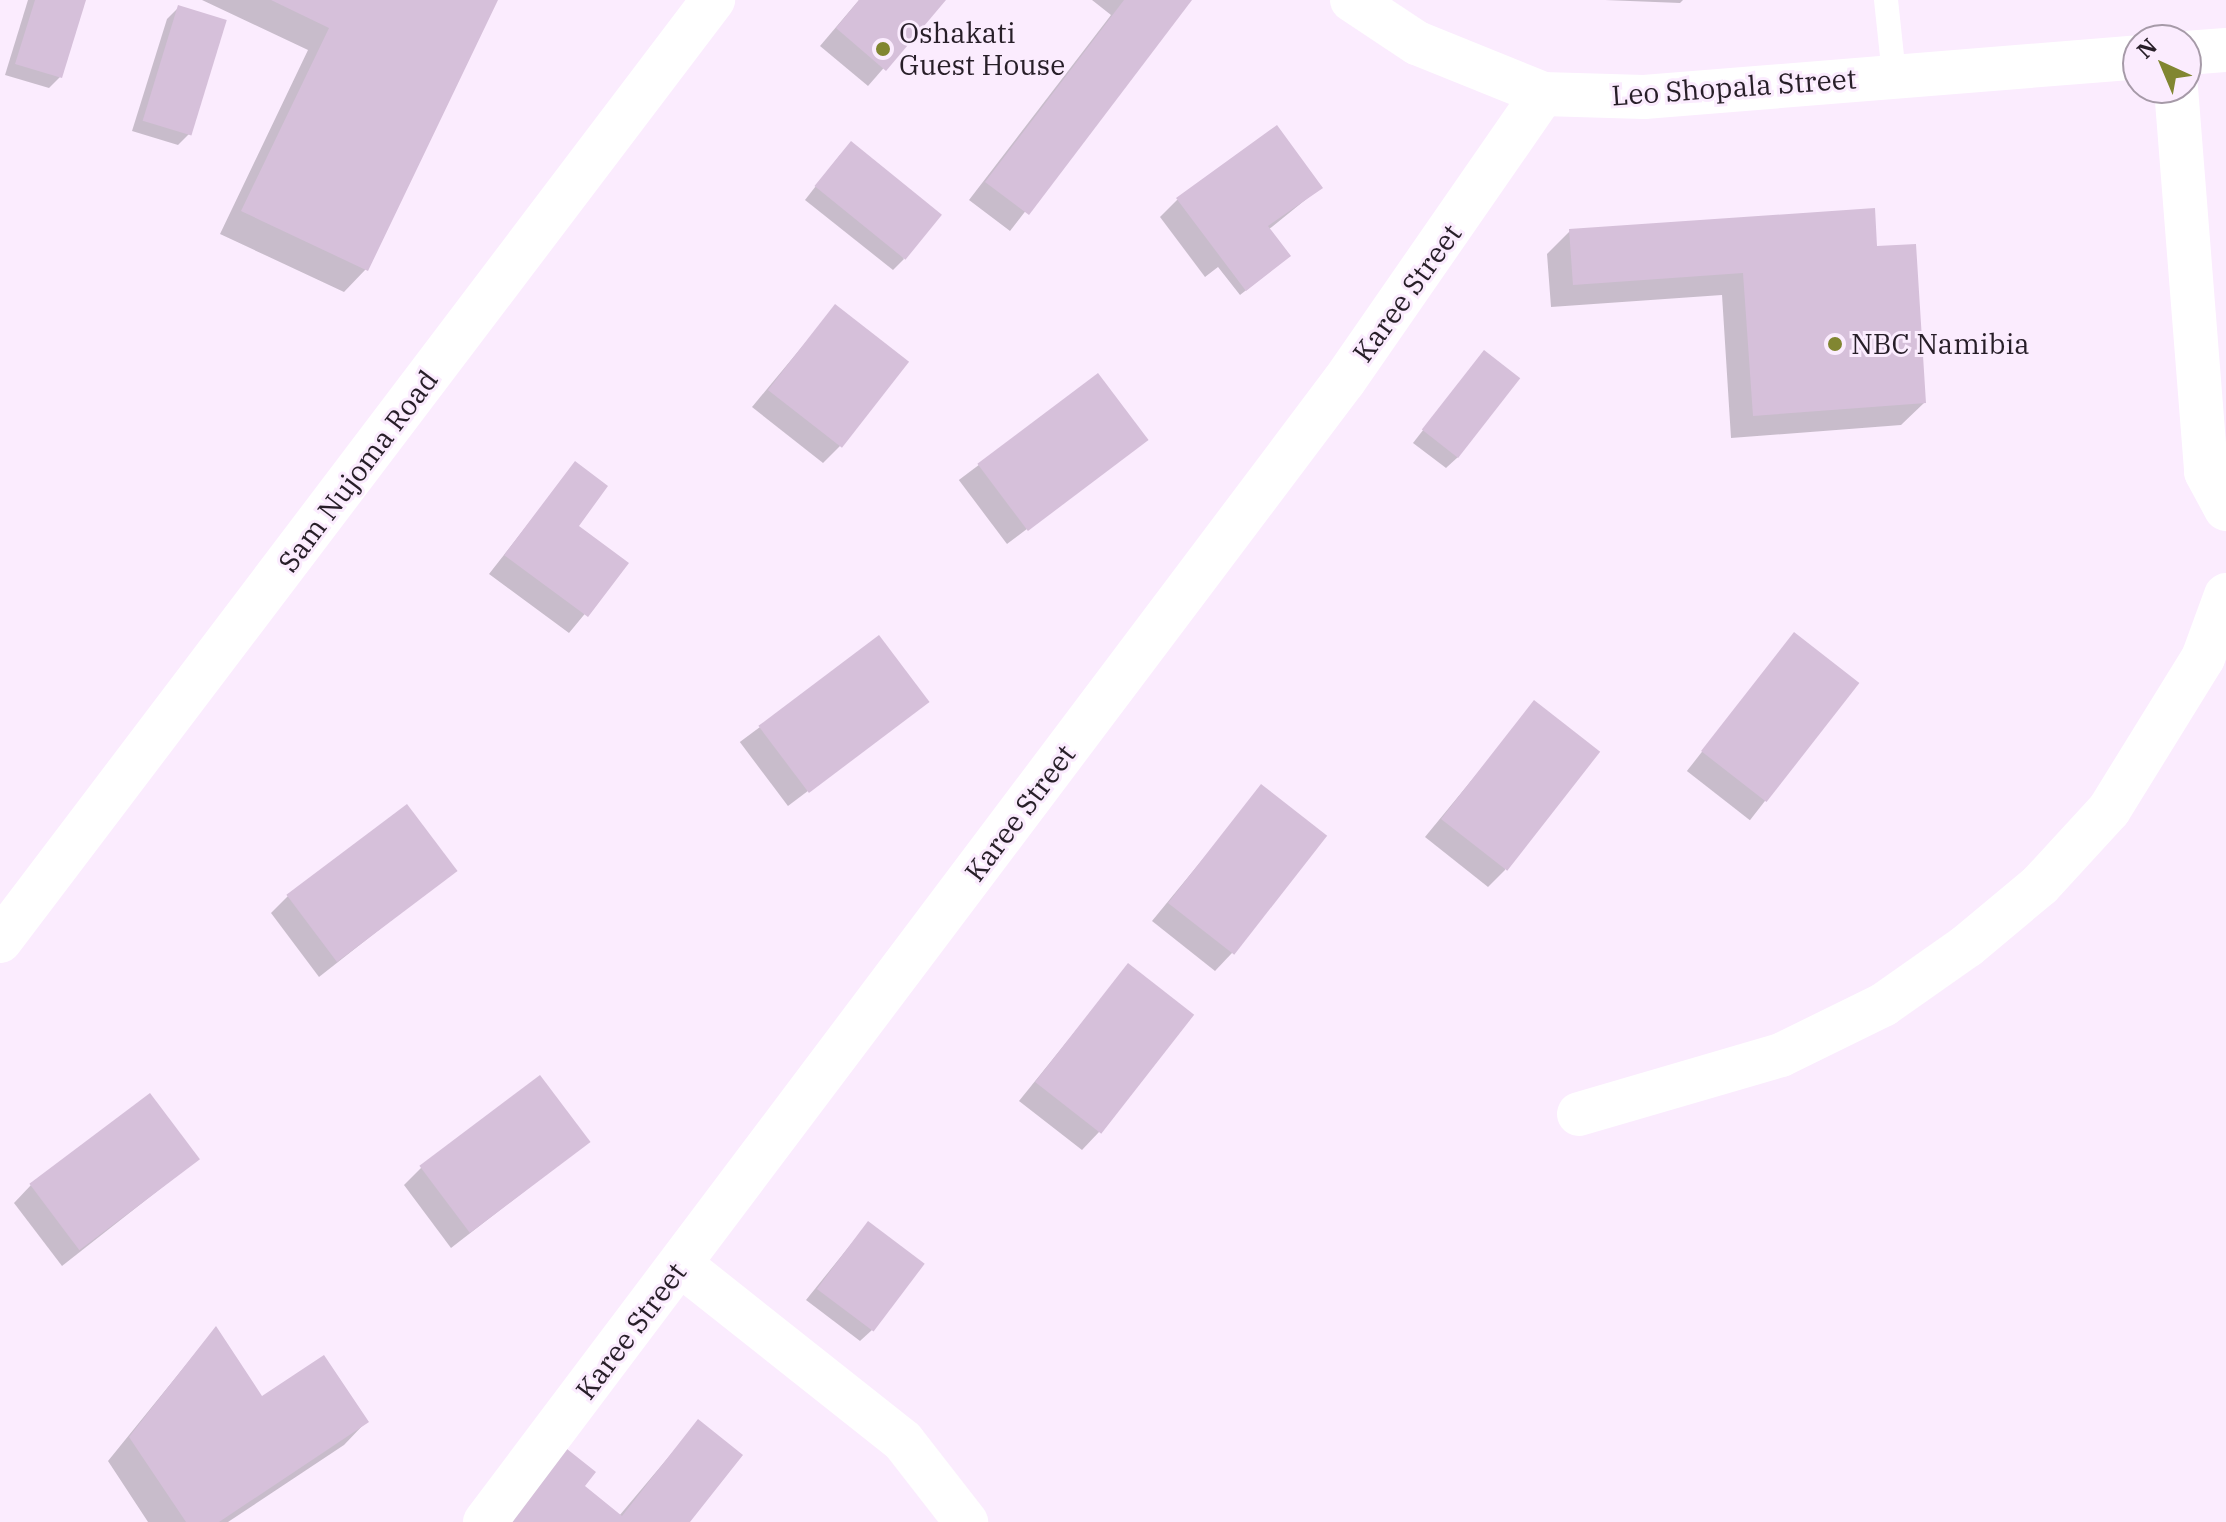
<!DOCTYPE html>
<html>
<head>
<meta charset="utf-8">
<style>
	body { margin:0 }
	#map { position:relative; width:2226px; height:1522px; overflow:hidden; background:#fbecfe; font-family:"IBM Plex Serif",serif }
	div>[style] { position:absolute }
	.shadow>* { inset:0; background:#0003; transform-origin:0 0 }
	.building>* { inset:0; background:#d6c0da; transform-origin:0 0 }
	.service>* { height:24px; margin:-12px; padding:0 12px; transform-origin:12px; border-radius:12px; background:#fff }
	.minor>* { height:44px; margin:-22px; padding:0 22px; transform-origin:22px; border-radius:22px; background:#fff }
	.dots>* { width:22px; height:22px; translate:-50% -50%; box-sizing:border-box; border:4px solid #fbecfe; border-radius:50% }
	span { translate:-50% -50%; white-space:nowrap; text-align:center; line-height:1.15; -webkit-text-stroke:6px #fbecfe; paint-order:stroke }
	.poi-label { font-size:28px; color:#271e28 }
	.left { translate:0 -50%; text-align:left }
	.street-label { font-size:28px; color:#271e28 }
	.north { position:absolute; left:2122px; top:24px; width:80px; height:80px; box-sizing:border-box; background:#fbecfe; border:2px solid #a69aa8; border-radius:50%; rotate:316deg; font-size:22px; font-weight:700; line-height:32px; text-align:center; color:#271e28 }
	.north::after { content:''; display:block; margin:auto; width:28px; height:36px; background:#818631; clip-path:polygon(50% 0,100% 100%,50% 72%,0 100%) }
</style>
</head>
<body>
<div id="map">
	<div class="shadow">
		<i style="clip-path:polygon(28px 0,84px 0,60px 77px,49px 88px,5px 75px)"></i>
		<i style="clip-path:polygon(202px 0,496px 0,366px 269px,344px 292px,220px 234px,308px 50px)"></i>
		<i style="clip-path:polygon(859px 0,943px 0,868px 86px,820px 46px)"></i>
		<i style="clip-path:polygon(1092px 0,1190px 0,1010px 231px,969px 200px,1111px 15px)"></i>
		<i style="clip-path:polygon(1605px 0,1683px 0,1680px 3px)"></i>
		<i style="clip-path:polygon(179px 7px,190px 133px,178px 145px,132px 131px,167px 19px)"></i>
		<i style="clip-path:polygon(840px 155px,904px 259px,893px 270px,805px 200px)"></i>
		<i style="clip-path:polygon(1320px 188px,1268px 230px,1283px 261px,1240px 295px,1218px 267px,1205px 277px,1160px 217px,1177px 200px)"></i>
		<i style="clip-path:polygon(1570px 231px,1875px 248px,1924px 403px,1901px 425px,1731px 438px,1722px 295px,1551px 307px,1547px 254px)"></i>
		<i style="clip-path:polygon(835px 307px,840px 446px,823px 463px,752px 407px)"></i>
		<i style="clip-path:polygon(1484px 352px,1458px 457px,1446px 468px,1413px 443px)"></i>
		<i style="left:1097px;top:376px;width:80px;height:173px;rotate:53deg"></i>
		<i style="clip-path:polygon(575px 464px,576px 527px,626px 564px,569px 633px,489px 574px)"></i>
		<i style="left:1794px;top:634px;width:80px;height:174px;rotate:38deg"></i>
		<i style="left:878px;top:638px;width:80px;height:173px;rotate:53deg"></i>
		<i style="clip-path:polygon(1535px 703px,1505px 870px,1488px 887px,1425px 837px)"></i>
		<i style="clip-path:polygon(1262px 787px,1232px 953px,1215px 971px,1152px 921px)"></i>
		<i style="clip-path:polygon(455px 870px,319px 977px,271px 913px,288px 896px)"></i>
		<i style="clip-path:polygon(1128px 966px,1099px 1132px,1082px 1150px,1019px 1101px)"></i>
		<i style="clip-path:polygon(588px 1142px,451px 1248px,404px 1185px,421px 1168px)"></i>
		<i style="clip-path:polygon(198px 1159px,62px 1266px,14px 1203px,31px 1185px)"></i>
		<i style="clip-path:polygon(868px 1223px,872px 1330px,860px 1341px,806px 1300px)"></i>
		<i style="clip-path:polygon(215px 1329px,261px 1399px,366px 1422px,344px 1445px,228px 1522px,148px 1522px,108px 1461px)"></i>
		<i style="clip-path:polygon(698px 1422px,687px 1522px,499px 1522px,582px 1486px,619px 1516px)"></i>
	</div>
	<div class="building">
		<i style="clip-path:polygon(35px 0,86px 0,62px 78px,15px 64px)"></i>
		<i style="clip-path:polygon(271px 0,498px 0,368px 271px,241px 211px,329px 28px)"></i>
		<i style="clip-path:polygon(859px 0,946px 0,886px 71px,836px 28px)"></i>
		<i style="clip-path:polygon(1124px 0,1192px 0,1029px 215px,985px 182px)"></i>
		<i style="left:178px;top:5px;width:51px;height:121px;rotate:17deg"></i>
		<i style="clip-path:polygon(1277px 125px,1323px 188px,1268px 226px,1291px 256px,1246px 291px,1176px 198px)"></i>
		<i style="left:851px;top:141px;width:117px;height:58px;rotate:39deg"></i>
		<i style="clip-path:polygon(1875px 208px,1877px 246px,1916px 244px,1926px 403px,1753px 416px,1743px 273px,1573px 285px,1569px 229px)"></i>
		<i style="left:835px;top:304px;width:94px;height:109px;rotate:38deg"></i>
		<i style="left:1484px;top:350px;width:46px;height:101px;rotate:38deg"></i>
		<i style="left:1098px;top:373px;width:84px;height:151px;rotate:53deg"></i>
		<i style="clip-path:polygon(575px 461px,608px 486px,579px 526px,629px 563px,588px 617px,504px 555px)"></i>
		<i style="left:1794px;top:632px;width:83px;height:151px;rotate:38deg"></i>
		<i style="left:879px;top:635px;width:84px;height:151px;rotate:53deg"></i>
		<i style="left:1534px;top:700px;width:84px;height:151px;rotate:38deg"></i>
		<i style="left:1261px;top:784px;width:84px;height:151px;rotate:38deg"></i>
		<i style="left:407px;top:804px;width:84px;height:151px;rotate:53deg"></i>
		<i style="left:1128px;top:963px;width:84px;height:151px;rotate:38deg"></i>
		<i style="left:540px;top:1075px;width:84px;height:151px;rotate:53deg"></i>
		<i style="left:150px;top:1093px;width:83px;height:151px;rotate:53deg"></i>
		<i style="left:868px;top:1221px;width:71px;height:85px;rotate:37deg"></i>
		<i style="clip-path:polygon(216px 1326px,262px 1396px,324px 1355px,369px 1422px,219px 1522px,186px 1522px,129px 1437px)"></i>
		<i style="clip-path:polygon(698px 1419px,743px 1455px,690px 1522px,501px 1522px,562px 1445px,596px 1472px,585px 1486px,622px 1516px)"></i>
	</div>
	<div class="service">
		<i style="left:1886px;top:0;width:75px;rotate:83.9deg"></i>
	</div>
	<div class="minor">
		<i style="left:1352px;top:0;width:78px;rotate:33.5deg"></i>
		<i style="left:1417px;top:43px;width:136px;rotate:22deg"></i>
		<i style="left:1543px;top:94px;width:101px;rotate:1.7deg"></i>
		<i style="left:1644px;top:97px;width:496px;rotate:-4.6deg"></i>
		<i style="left:2186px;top:53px;width:40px;rotate:-4.3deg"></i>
		<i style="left:2176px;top:88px;width:385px;rotate:85.5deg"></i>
		<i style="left:2206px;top:472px;width:42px;rotate:61.6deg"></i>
		<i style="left:0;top:941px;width:1181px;rotate:-52.85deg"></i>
		<i style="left:1579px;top:1114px;width:210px;rotate:-16.3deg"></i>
		<i style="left:1781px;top:1055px;width:114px;rotate:-26.1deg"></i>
		<i style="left:1883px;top:1005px;width:103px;rotate:-35.1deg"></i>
		<i style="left:1967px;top:946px;width:95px;rotate:-39.9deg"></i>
		<i style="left:2040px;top:885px;width:102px;rotate:-47.4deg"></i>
		<i style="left:2109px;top:810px;width:179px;rotate:-58.3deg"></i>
		<i style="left:2203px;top:658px;width:67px;rotate:-69.9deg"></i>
		<i style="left:681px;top:1265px;width:283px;rotate:38.4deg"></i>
		<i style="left:903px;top:1441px;width:103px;rotate:52.1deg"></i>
		<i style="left:485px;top:1522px;width:1428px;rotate:-53.03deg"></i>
		<i style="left:1344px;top:381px;width:349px;rotate:-55.3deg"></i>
	</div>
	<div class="dots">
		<i style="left:883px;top:49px;background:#818631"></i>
		<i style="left:1835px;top:344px;background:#818631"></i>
	</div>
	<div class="poi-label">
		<span class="left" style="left:899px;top:49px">Oshakati<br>Guest House</span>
		<span class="left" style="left:1851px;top:344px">NBC Namibia</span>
	</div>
	<div class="street-label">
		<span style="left:1734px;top:87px;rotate:-4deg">Leo Shopala Street</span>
		<span style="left:1407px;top:293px;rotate:-54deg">Karee Street</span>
		<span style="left:358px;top:471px;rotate:-53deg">Sam Nujoma Road</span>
		<span style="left:1020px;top:813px;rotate:-53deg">Karee Street</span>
		<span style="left:631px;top:1331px;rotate:-53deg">Karee Street</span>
	</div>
	<div class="north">N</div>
</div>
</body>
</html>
